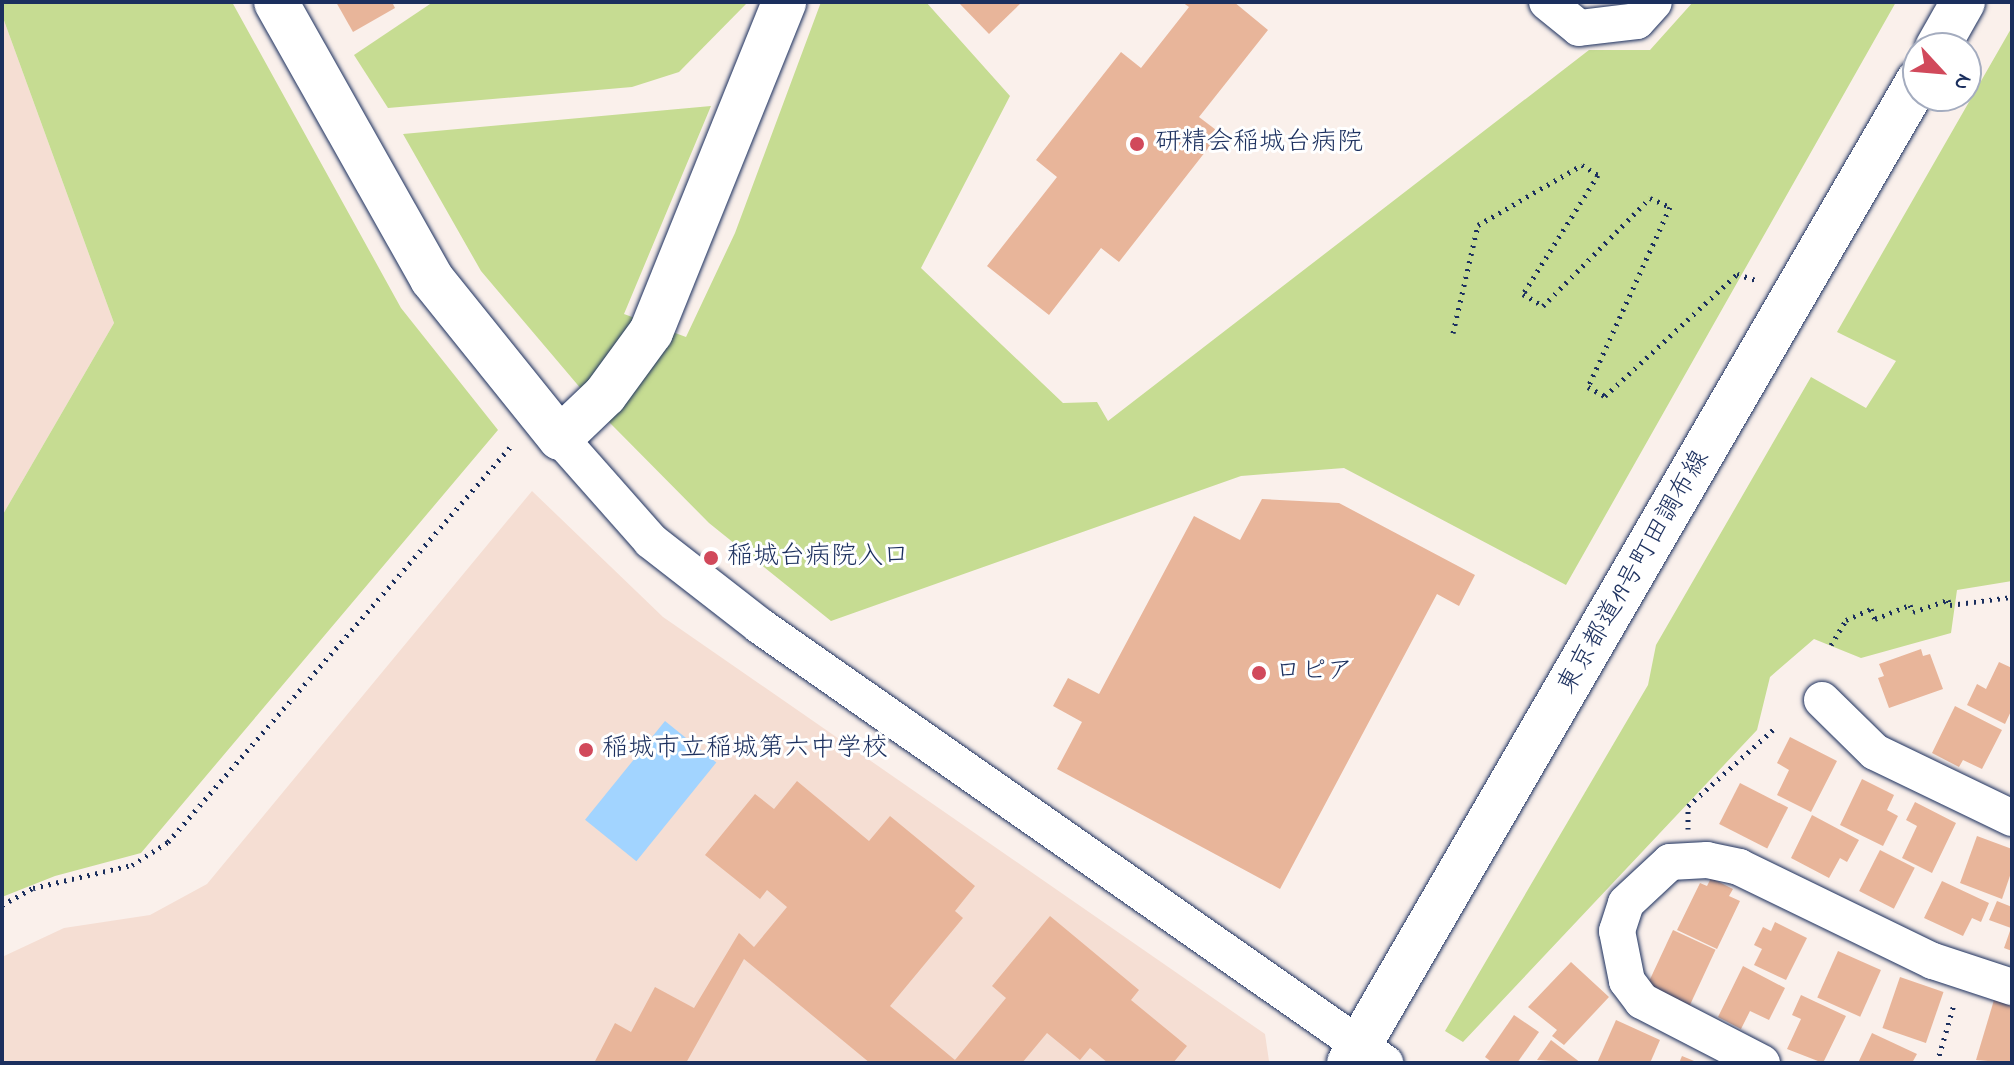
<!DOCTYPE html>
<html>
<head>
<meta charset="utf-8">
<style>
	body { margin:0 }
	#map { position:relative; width:2014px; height:1065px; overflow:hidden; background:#faf0eb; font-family:"Indie Flower","Klee One",sans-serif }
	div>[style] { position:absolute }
	.built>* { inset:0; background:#f5ded3 }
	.green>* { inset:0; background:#c6dc92 }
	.water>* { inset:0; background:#a2d4ff; transform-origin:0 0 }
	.building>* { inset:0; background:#e8b59a; transform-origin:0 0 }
	.path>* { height:5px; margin-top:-2.5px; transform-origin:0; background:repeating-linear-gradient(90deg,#1b2f5e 0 2px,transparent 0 8px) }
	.roads { filter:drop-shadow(0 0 2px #1b2f5e) drop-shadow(0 0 2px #1b2f5e) }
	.minor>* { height:36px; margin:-18px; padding:0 18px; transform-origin:18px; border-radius:18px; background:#fff }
	.major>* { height:44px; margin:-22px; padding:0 22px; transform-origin:22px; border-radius:22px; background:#fff }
	.dots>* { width:22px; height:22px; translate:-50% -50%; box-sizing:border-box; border:4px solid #fff; border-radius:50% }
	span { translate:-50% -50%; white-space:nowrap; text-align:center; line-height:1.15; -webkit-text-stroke:6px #fff; paint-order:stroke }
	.poi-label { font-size:26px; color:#1b2f5e }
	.left { translate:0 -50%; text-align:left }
	.street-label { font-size:26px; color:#1b2f5e }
	.frame { position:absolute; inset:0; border:4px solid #1b2f5e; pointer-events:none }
	.north { position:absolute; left:1902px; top:32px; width:80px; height:80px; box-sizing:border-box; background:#fff; border:2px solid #a4acbf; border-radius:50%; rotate:116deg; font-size:22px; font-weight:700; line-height:32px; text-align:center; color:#1b2f5e }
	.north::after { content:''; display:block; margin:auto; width:28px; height:36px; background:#d1495b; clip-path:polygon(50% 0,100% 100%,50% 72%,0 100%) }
</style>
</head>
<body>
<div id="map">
	<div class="built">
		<i style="clip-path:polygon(2px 15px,114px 323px,2px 516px)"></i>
		<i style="clip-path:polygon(532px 491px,663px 617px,1265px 1034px,1269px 1061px,2px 1063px,2px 957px,64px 928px,150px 915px,207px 884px)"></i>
	</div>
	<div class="green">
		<i style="clip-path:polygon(2px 2px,232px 2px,401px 308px,498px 430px,141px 853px,55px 876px,2px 897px,2px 516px,114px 323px,2px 15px)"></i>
		<i style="clip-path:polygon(433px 2px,748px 2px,679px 72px,632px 87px,388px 108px,354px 55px)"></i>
		<i style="clip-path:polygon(821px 2px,926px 2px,1010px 96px,921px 268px,1063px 403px,1097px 402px,1108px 421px,1589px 50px,1650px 50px,1693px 2px,1896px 2px,1566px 585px,1344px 468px,1241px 476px,831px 621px,709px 523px,610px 423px,481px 271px,403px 134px,711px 106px,624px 314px,686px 337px,735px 233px)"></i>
		<i style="clip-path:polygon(2012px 27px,2012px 581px,1957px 590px,1951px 633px,1861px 658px,1814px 639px,1770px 677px,1757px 730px,1463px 1042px,1445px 1031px,1648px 685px,1656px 645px,1811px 377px,1866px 408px,1896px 361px,1837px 332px)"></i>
	</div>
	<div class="water">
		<i style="left:665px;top:721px;width:66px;height:127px;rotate:39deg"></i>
	</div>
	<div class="building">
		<i style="clip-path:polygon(336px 2px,392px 2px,395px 8px,353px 32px)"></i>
		<i style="clip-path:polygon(958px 2px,1022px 2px,989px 34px)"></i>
		<i style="clip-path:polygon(1182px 2px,1234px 2px,1268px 30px,1199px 117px,1220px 133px,1119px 262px,1101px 248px,1049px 315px,987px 266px,1057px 177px,1036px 160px,1121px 52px,1141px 68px,1189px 7px)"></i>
		<i style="clip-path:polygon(1262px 499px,1339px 503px,1475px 575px,1459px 606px,1437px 594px,1280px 889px,1057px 769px,1082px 722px,1053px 706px,1068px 678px,1099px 694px,1194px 516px,1240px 540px)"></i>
		<i style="clip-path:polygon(1921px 649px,1923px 656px,1930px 654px,1943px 689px,1889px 708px,1878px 678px,1884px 676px,1879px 664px)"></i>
		<i style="clip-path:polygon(1999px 662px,2012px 668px,2012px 709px,2005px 724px,1967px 705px,1977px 684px,1986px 689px)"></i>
		<i style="clip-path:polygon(1955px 706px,2002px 730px,1982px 769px,1963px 760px,1959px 767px,1932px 753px)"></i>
		<i style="clip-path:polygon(1790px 737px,1837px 761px,1811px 812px,1777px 795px,1789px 770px,1777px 763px)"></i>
		<i style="clip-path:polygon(1862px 779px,1894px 795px,1887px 810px,1898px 816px,1883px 846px,1840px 825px)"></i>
		<i style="clip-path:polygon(797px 781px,869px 841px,890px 816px,975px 886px,955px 911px,963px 918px,890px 1006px,955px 1060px,1006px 998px,992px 986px,1050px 916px,1139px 990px,1131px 1000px,1187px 1046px,1173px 1063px,1108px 1063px,1090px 1048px,1080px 1060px,1047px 1033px,1022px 1063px,870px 1063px,744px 959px,686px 1063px,594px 1063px,615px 1023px,631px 1032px,655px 987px,694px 1008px,739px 933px,754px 947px,787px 907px,767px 890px,760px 899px,705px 855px,755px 794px,774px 809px)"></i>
		<i style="left:1740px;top:783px;width:54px;height:46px;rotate:27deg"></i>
		<i style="clip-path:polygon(1915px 802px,1956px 823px,1932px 873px,1902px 858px,1917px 826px,1906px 820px)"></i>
		<i style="clip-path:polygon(1812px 815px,1859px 840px,1847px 862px,1840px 858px,1829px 878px,1791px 858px)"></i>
		<i style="clip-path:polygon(1977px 836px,2012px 849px,2012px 870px,2002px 899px,1960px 883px)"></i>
		<i style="left:1880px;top:850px;width:39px;height:46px;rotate:27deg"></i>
		<i style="clip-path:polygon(1711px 878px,1733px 889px,1729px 896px,1740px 901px,1717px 949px,1677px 930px,1700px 883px,1707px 886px)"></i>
		<i style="clip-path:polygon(1942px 881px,1989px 903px,1981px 922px,1972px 918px,1963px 936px,1924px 918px)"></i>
		<i style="clip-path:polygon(1997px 901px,2012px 907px,2012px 951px,2004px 948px,2011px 928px,1989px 920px)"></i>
		<i style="clip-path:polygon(1775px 922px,1807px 938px,1786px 980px,1754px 965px,1762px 949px,1754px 945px,1763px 927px,1771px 931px)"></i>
		<i style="left:1673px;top:930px;width:47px;height:61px;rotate:25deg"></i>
		<i style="left:1838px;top:951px;width:47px;height:51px;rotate:24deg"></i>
		<i style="clip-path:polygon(1571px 962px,1609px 997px,1564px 1045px,1552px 1036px,1557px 1030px,1528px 1007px)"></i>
		<i style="clip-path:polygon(1743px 966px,1785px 988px,1769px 1020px,1750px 1011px,1741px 1029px,1718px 1017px)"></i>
		<i style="left:1900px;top:977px;width:46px;height:54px;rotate:19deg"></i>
		<i style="clip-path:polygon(1801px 995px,1846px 1016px,1823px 1063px,1787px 1049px,1801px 1019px,1792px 1015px)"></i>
		<i style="clip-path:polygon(1994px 1000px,2012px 1005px,2012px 1063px,1976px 1060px)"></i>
		<i style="clip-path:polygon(1514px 1015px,1539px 1032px,1517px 1063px,1493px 1063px,1485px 1057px)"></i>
		<i style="clip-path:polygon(1616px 1020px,1660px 1040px,1650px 1063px,1597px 1063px)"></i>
		<i style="clip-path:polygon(1872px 1033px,1917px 1054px,1912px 1063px,1858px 1063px)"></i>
		<i style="clip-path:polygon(1551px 1040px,1581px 1063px,1537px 1060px)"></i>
		<i style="clip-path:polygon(1682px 1056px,1699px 1063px,1679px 1063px)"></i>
	</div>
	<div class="path">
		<i style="left:1453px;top:333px;width:111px;rotate:-77deg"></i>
		<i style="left:1478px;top:225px;width:120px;rotate:-30deg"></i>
		<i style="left:1582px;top:165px;width:19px;rotate:32deg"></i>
		<i style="left:1598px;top:175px;width:141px;rotate:122.2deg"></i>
		<i style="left:1523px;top:294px;width:23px;rotate:31deg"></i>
		<i style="left:1543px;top:306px;width:152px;rotate:-45.3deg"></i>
		<i style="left:1650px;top:198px;width:22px;rotate:24deg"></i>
		<i style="left:1670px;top:207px;width:198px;rotate:114.5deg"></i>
		<i style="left:1588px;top:387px;width:19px;rotate:28deg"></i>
		<i style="left:1605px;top:396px;width:180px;rotate:-42.7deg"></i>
		<i style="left:1737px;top:274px;width:20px;rotate:18deg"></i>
		<i style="left:1831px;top:645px;width:29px;rotate:-59deg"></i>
		<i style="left:1846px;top:620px;width:27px;rotate:-24deg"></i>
		<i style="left:1871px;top:609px;width:11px;rotate:68deg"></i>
		<i style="left:1875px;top:619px;width:38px;rotate:-22deg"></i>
		<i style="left:1910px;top:605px;width:8px;rotate:67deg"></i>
		<i style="left:1913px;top:612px;width:37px;rotate:-19deg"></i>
		<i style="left:1948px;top:600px;width:5px;rotate:68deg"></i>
		<i style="left:1950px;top:605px;width:63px;rotate:-7.4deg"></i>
		<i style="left:1688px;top:829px;width:23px;rotate:-90deg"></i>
		<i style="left:1688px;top:806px;width:117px;rotate:-41.9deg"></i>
		<i style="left:2px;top:905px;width:35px;rotate:-29deg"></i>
		<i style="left:33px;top:888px;width:102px;rotate:-13.1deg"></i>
		<i style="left:132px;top:865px;width:43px;rotate:-32.6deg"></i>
		<i style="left:168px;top:842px;width:524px;rotate:-49.1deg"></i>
		<i style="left:1937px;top:1063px;width:61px;rotate:-73.9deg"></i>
	</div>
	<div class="roads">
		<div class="minor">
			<i style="left:1547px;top:2px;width:41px;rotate:39.1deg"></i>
			<i style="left:1579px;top:28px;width:58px;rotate:-6.9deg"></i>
			<i style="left:1637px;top:21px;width:25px;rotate:-48deg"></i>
			<i style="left:560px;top:438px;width:137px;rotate:48.5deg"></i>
			<i style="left:651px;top:541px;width:138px;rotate:37.9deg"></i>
			<i style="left:760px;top:626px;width:763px;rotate:34.96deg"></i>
			<i style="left:1822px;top:700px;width:74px;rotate:44.5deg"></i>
			<i style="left:1875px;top:752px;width:152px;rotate:25.7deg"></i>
			<i style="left:1762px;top:1063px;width:135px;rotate:-152.7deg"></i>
			<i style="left:1642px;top:1001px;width:25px;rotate:-127deg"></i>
			<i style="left:1627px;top:981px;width:51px;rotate:-101.3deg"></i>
			<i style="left:1617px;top:931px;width:29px;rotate:-72deg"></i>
			<i style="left:1626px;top:903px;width:60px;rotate:-43deg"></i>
			<i style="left:1670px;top:862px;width:37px;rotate:-3deg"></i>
			<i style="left:1707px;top:860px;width:33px;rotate:12deg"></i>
			<i style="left:1739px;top:867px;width:216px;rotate:25.9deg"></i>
			<i style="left:1933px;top:961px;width:83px;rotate:18.2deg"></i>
		</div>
		<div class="major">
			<i style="left:276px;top:2px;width:318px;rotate:60.6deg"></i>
			<i style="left:432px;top:279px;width:204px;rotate:51.2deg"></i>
			<i style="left:560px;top:438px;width:62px;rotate:-43.7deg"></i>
			<i style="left:605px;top:395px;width:78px;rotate:-53.9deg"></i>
			<i style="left:651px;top:332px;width:356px;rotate:-68deg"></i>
			<i style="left:1937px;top:48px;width:53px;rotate:-60.5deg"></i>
			<i style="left:1349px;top:1063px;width:1135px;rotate:-59.91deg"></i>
		</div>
	</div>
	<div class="dots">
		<i style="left:1137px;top:144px;background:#d1495b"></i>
		<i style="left:711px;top:558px;background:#d1495b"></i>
		<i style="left:1259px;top:673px;background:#d1495b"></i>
		<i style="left:586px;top:750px;background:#d1495b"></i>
	</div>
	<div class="poi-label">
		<span class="left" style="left:1155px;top:144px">研精会稲城台病院</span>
		<span class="left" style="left:727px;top:558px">稲城台病院入口</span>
		<span class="left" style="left:1275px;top:673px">ロピア</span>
		<span class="left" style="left:602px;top:750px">稲城市立稲城第六中学校</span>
	</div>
	<div class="street-label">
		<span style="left:1635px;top:573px;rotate:-60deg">東京都道19号町田調布線</span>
	</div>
	<div class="frame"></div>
	<div class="north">N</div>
</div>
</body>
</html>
